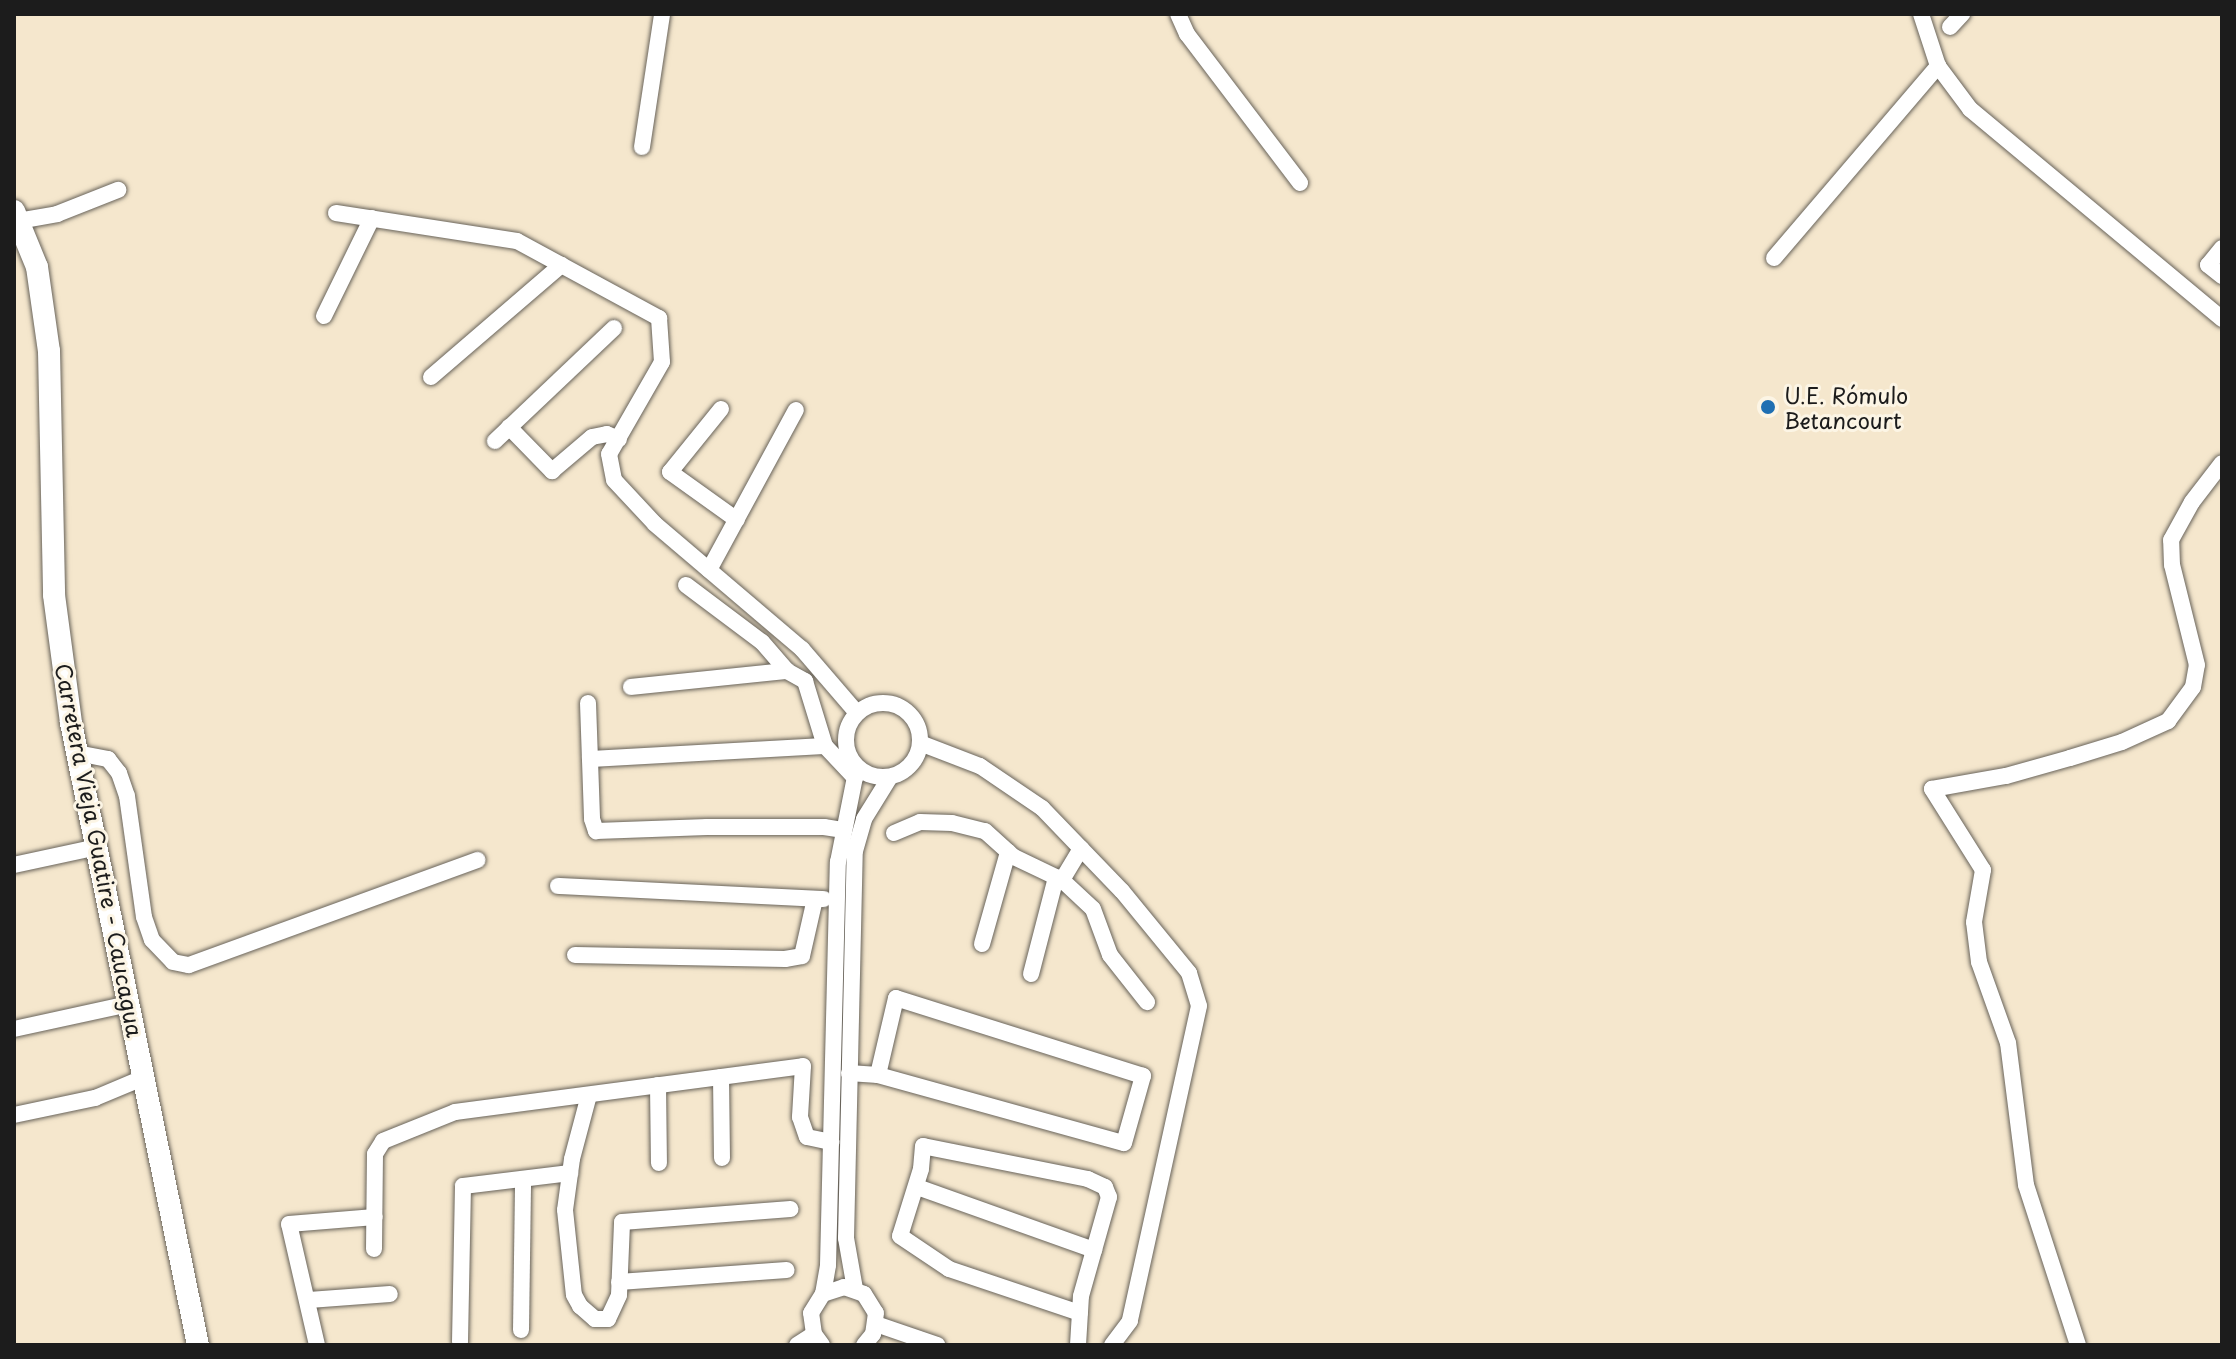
<!DOCTYPE html>
<html>
<head>
<meta charset="utf-8">
<style>
	body { margin:0 }
	#map { position:relative; width:2236px; height:1359px; overflow:hidden; background:#f5e7cd; font-family:"Playpen Sans",sans-serif }
	div>[style] { position:absolute }
	.roads { filter:drop-shadow(0 0 2px #68635a) drop-shadow(0 0 2px #68635a) }
	.street>* { height:16px; margin:-8px; padding:0 8px; transform-origin:8px; border-radius:8px; background:#fff }
	.street>.ring { margin:-8px; padding:0; box-sizing:content-box; background:none; border:16px solid #fff; border-radius:50% }
	.secondary>* { height:22px; margin:-11px; padding:0 11px; transform-origin:11px; border-radius:11px; background:#fff }
	.dots>* { width:22px; height:22px; translate:-50% -50%; box-sizing:border-box; border:4px solid #fcf5e5; border-radius:50% }
	span { translate:-50% -50%; white-space:nowrap; text-align:center; line-height:1.15; -webkit-text-stroke:6px #fcf5e5; paint-order:stroke }
	.poi-label { font-size:22px; color:#1c1c1c }
	.left { translate:0 -50%; text-align:left }
	.street-label { font-size:22px; color:#1c1c1c }
	.frame { position:absolute; inset:0; border:16px solid #1c1c1c; pointer-events:none }
</style>
</head>
<body>
<div id="map">
	<div class="roads">
		<div class="street">
			<i style="left:1178px;top:14px;width:22px;rotate:66deg"></i>
			<i style="left:1187px;top:34px;width:187px;rotate:52.8deg"></i>
			<i style="left:1921px;top:14px;width:55px;rotate:71.9deg"></i>
			<i style="left:1938px;top:66px;width:54px;rotate:53.3deg"></i>
			<i style="left:1970px;top:109px;width:328px;rotate:39.8deg"></i>
			<i style="left:1950px;top:27px;width:18px;rotate:-47deg"></i>
			<i style="left:642px;top:147px;width:134px;rotate:-81.4deg"></i>
			<i style="left:336px;top:213px;width:183px;rotate:8.8deg"></i>
			<i style="left:517px;top:241px;width:162px;rotate:28.5deg"></i>
			<i style="left:659px;top:318px;width:44px;rotate:86.1deg"></i>
			<i style="left:662px;top:362px;width:106px;rotate:119.9deg"></i>
			<i style="left:609px;top:454px;width:26px;rotate:79deg"></i>
			<i style="left:614px;top:480px;width:60px;rotate:47deg"></i>
			<i style="left:655px;top:524px;width:193px;rotate:40.4deg"></i>
			<i style="left:802px;top:649px;width:84px;rotate:49.3deg"></i>
			<i style="left:18px;top:221px;width:40px;rotate:-10deg"></i>
			<i style="left:57px;top:214px;width:66px;rotate:-21.5deg"></i>
			<i style="left:2222px;top:248px;width:22px;rotate:129deg"></i>
			<i style="left:2208px;top:265px;width:18px;rotate:38deg"></i>
			<i style="left:1774px;top:258px;width:253px;rotate:-49.5deg"></i>
			<i style="left:324px;top:316px;width:109px;rotate:-63.9deg"></i>
			<i style="left:431px;top:377px;width:172px;rotate:-40.7deg"></i>
			<i style="left:721px;top:409px;width:81px;rotate:129deg"></i>
			<i style="left:670px;top:472px;width:82px;rotate:35.6deg"></i>
			<i style="left:509px;top:427px;width:62px;rotate:45.7deg"></i>
			<i style="left:552px;top:471px;width:52px;rotate:-40.4deg"></i>
			<i style="left:592px;top:437px;width:15px;rotate:-11deg"></i>
			<i style="left:607px;top:434px;width:13px;rotate:23deg"></i>
			<i style="left:495px;top:441px;width:164px;rotate:-43.5deg"></i>
			<i style="left:709px;top:570px;width:182px;rotate:-61.5deg"></i>
			<i style="left:686px;top:585px;width:95px;rotate:36.9deg"></i>
			<i style="left:762px;top:642px;width:38px;rotate:49deg"></i>
			<i style="left:787px;top:671px;width:21px;rotate:29deg"></i>
			<i style="left:805px;top:681px;width:68px;rotate:72.9deg"></i>
			<i style="left:825px;top:746px;width:44px;rotate:46.8deg"></i>
			<i style="left:631px;top:687px;width:157px;rotate:-5.9deg"></i>
			<i class="ring" style="left:846px;top:703px;width:58px;height:58px"></i>
			<i style="left:588px;top:703px;width:116px;rotate:88deg"></i>
			<i style="left:592px;top:819px;width:13px;rotate:72deg"></i>
			<i style="left:596px;top:831px;width:111px;rotate:-2.1deg"></i>
			<i style="left:707px;top:827px;width:117px"></i>
			<i style="left:824px;top:827px;width:20px;rotate:9deg"></i>
			<i style="left:920px;top:743px;width:64px;rotate:21deg"></i>
			<i style="left:980px;top:766px;width:75px;rotate:34.1deg"></i>
			<i style="left:1042px;top:808px;width:115px;rotate:46.1deg"></i>
			<i style="left:1122px;top:891px;width:106px;rotate:50.7deg"></i>
			<i style="left:1189px;top:973px;width:34px;rotate:73deg"></i>
			<i style="left:1199px;top:1006px;width:322px;rotate:102.4deg"></i>
			<i style="left:1130px;top:1321px;width:30px;rotate:127deg"></i>
			<i style="left:77px;top:753px;width:32px;rotate:11deg"></i>
			<i style="left:108px;top:759px;width:18px;rotate:52deg"></i>
			<i style="left:119px;top:773px;width:24px;rotate:71deg"></i>
			<i style="left:127px;top:796px;width:122px;rotate:82deg"></i>
			<i style="left:144px;top:917px;width:24px;rotate:71deg"></i>
			<i style="left:152px;top:940px;width:30px;rotate:46deg"></i>
			<i style="left:173px;top:962px;width:16px;rotate:11deg"></i>
			<i style="left:189px;top:965px;width:307px;rotate:-20deg"></i>
			<i style="left:590px;top:759px;width:235px;rotate:-3.2deg"></i>
			<i style="left:894px;top:833px;width:28px;rotate:-23deg"></i>
			<i style="left:920px;top:822px;width:32px;rotate:2deg"></i>
			<i style="left:952px;top:823px;width:34px;rotate:14deg"></i>
			<i style="left:985px;top:831px;width:39px;rotate:42deg"></i>
			<i style="left:1014px;top:857px;width:53px;rotate:25.6deg"></i>
			<i style="left:1062px;top:880px;width:42px;rotate:43.1deg"></i>
			<i style="left:1093px;top:909px;width:49px;rotate:69.7deg"></i>
			<i style="left:1110px;top:955px;width:60px;rotate:51.8deg"></i>
			<i style="left:14px;top:865px;width:85px;rotate:-12.2deg"></i>
			<i style="left:1062px;top:880px;width:37px;rotate:-59deg"></i>
			<i style="left:558px;top:886px;width:266px;rotate:2.8deg"></i>
			<i style="left:982px;top:944px;width:96px;rotate:-74.2deg"></i>
			<i style="left:575px;top:955px;width:210px;rotate:1.1deg"></i>
			<i style="left:785px;top:959px;width:17px;rotate:-10deg"></i>
			<i style="left:802px;top:956px;width:58px;rotate:-77.2deg"></i>
			<i style="left:1031px;top:974px;width:100px;rotate:-75.5deg"></i>
			<i style="left:14px;top:1029px;width:118px;rotate:-12.3deg"></i>
			<i style="left:849px;top:1073px;width:29px;rotate:4deg"></i>
			<i style="left:878px;top:1075px;width:255px;rotate:15.5deg"></i>
			<i style="left:1124px;top:1143px;width:70px;rotate:-74.2deg"></i>
			<i style="left:1143px;top:1076px;width:259px;rotate:-162.5deg"></i>
			<i style="left:896px;top:998px;width:79px;rotate:103.2deg"></i>
			<i style="left:721px;top:1077px;width:81px;rotate:89.3deg"></i>
			<i style="left:658px;top:1085px;width:78px;rotate:89.3deg"></i>
			<i style="left:589px;top:1095px;width:66px;rotate:104.9deg"></i>
			<i style="left:572px;top:1159px;width:51px;rotate:97.8deg"></i>
			<i style="left:565px;top:1210px;width:85px;rotate:84deg"></i>
			<i style="left:574px;top:1295px;width:13px;rotate:61deg"></i>
			<i style="left:580px;top:1306px;width:20px;rotate:41deg"></i>
			<i style="left:595px;top:1319px;width:13px"></i>
			<i style="left:608px;top:1319px;width:26px;rotate:-65deg"></i>
			<i style="left:619px;top:1295px;width:73px;rotate:-87.6deg"></i>
			<i style="left:622px;top:1222px;width:169px;rotate:-4.4deg"></i>
			<i style="left:14px;top:1115px;width:83px;rotate:-11.9deg"></i>
			<i style="left:95px;top:1098px;width:54px;rotate:-22.8deg"></i>
			<i style="left:917px;top:1187px;width:188px;rotate:19.6deg"></i>
			<i style="left:374px;top:1249px;width:95px;rotate:-89.4deg"></i>
			<i style="left:375px;top:1154px;width:15px;rotate:-58deg"></i>
			<i style="left:383px;top:1141px;width:78px;rotate:-21.9deg"></i>
			<i style="left:455px;top:1112px;width:351px;rotate:-7.5deg"></i>
			<i style="left:803px;top:1066px;width:51px;rotate:93.4deg"></i>
			<i style="left:800px;top:1117px;width:21px;rotate:71deg"></i>
			<i style="left:807px;top:1137px;width:25px;rotate:12deg"></i>
			<i style="left:619px;top:1282px;width:168px;rotate:-4.1deg"></i>
			<i style="left:855px;top:1289px;width:52px;rotate:-100deg"></i>
			<i style="left:846px;top:1238px;width:387px;rotate:-88.7deg"></i>
			<i style="left:855px;top:851px;width:33px;rotate:-74deg"></i>
			<i style="left:864px;top:819px;width:49px;rotate:-58.2deg"></i>
			<i style="left:823px;top:1294px;width:29px;rotate:-80deg"></i>
			<i style="left:828px;top:1265px;width:403px;rotate:-88.6deg"></i>
			<i style="left:838px;top:862px;width:97px;rotate:-78.7deg"></i>
			<i style="left:309px;top:1300px;width:81px;rotate:-4.2deg"></i>
			<i style="left:876px;top:1324px;width:65px;rotate:19deg"></i>
			<i style="left:521px;top:1330px;width:151px;rotate:-89.2deg"></i>
			<i style="left:460px;top:1342px;width:156px;rotate:-88.9deg"></i>
			<i style="left:463px;top:1186px;width:108px;rotate:-6.9deg"></i>
			<i style="left:317px;top:1345px;width:124px;rotate:-103deg"></i>
			<i style="left:289px;top:1224px;width:86px;rotate:-4.7deg"></i>
			<i style="left:797px;top:1345px;width:20px;rotate:-33deg"></i>
			<i style="left:822px;top:1345px;width:14px;rotate:-126deg"></i>
			<i style="left:814px;top:1334px;width:21px;rotate:-98deg"></i>
			<i style="left:811px;top:1313px;width:22px;rotate:-58deg"></i>
			<i style="left:823px;top:1294px;width:22px;rotate:-18deg"></i>
			<i style="left:844px;top:1287px;width:21px;rotate:19deg"></i>
			<i style="left:864px;top:1294px;width:22px;rotate:58deg"></i>
			<i style="left:876px;top:1313px;width:21px;rotate:98deg"></i>
			<i style="left:873px;top:1334px;width:14px;rotate:129deg"></i>
			<i style="left:1078px;top:1345px;width:49px;rotate:-86.5deg"></i>
			<i style="left:1081px;top:1296px;width:103px;rotate:-74.2deg"></i>
			<i style="left:1109px;top:1197px;width:11px;rotate:-112deg"></i>
			<i style="left:1105px;top:1187px;width:19px;rotate:-155deg"></i>
			<i style="left:1088px;top:1179px;width:168px;rotate:-168.7deg"></i>
			<i style="left:923px;top:1146px;width:23px;rotate:95deg"></i>
			<i style="left:921px;top:1169px;width:70px;rotate:107.4deg"></i>
			<i style="left:900px;top:1236px;width:59px;rotate:34deg"></i>
			<i style="left:949px;top:1269px;width:138px;rotate:18.6deg"></i>
			<i style="left:2078px;top:1345px;width:168px;rotate:-108deg"></i>
			<i style="left:2026px;top:1185px;width:143px;rotate:-97.2deg"></i>
			<i style="left:2008px;top:1043px;width:86px;rotate:-109.7deg"></i>
			<i style="left:1979px;top:962px;width:40px;rotate:-97.1deg"></i>
			<i style="left:1974px;top:922px;width:53px;rotate:-80.2deg"></i>
			<i style="left:1983px;top:870px;width:96px;rotate:-122.2deg"></i>
			<i style="left:1932px;top:789px;width:75px;rotate:-10deg"></i>
			<i style="left:2006px;top:776px;width:66px;rotate:-15.7deg"></i>
			<i style="left:2070px;top:758px;width:54px;rotate:-17.1deg"></i>
			<i style="left:2122px;top:742px;width:51px;rotate:-24.5deg"></i>
			<i style="left:2168px;top:721px;width:42px;rotate:-53.7deg"></i>
			<i style="left:2193px;top:687px;width:22px;rotate:-80deg"></i>
			<i style="left:2197px;top:665px;width:103px;rotate:-104deg"></i>
			<i style="left:2172px;top:565px;width:25px;rotate:-92deg"></i>
			<i style="left:2171px;top:540px;width:43px;rotate:-61.1deg"></i>
			<i style="left:2192px;top:502px;width:49px;rotate:-52.4deg"></i>
		</div>
		<div class="secondary">
			<i style="left:14px;top:211px;width:61px;rotate:67.7deg"></i>
			<i style="left:37px;top:267px;width:85px;rotate:81.9deg"></i>
			<i style="left:49px;top:351px;width:244px;rotate:88.8deg"></i>
			<i style="left:54px;top:595px;width:129px;rotate:82.4deg"></i>
			<i style="left:71px;top:723px;width:635px;rotate:78.46deg"></i>
		</div>
	</div>
	<div class="dots">
		<i style="left:1768px;top:407px;background:#1f6fb2"></i>
	</div>
	<div class="poi-label">
		<span class="left" style="left:1784px;top:407px">U.E. Rómulo<br>Betancourt</span>
	</div>
	<div class="street-label">
		<span style="left:100px;top:850px;rotate:79deg">Carretera Vieja Guatire - Caucagua</span>
	</div>
	<div class="frame"></div>
</div>
</body>
</html>
